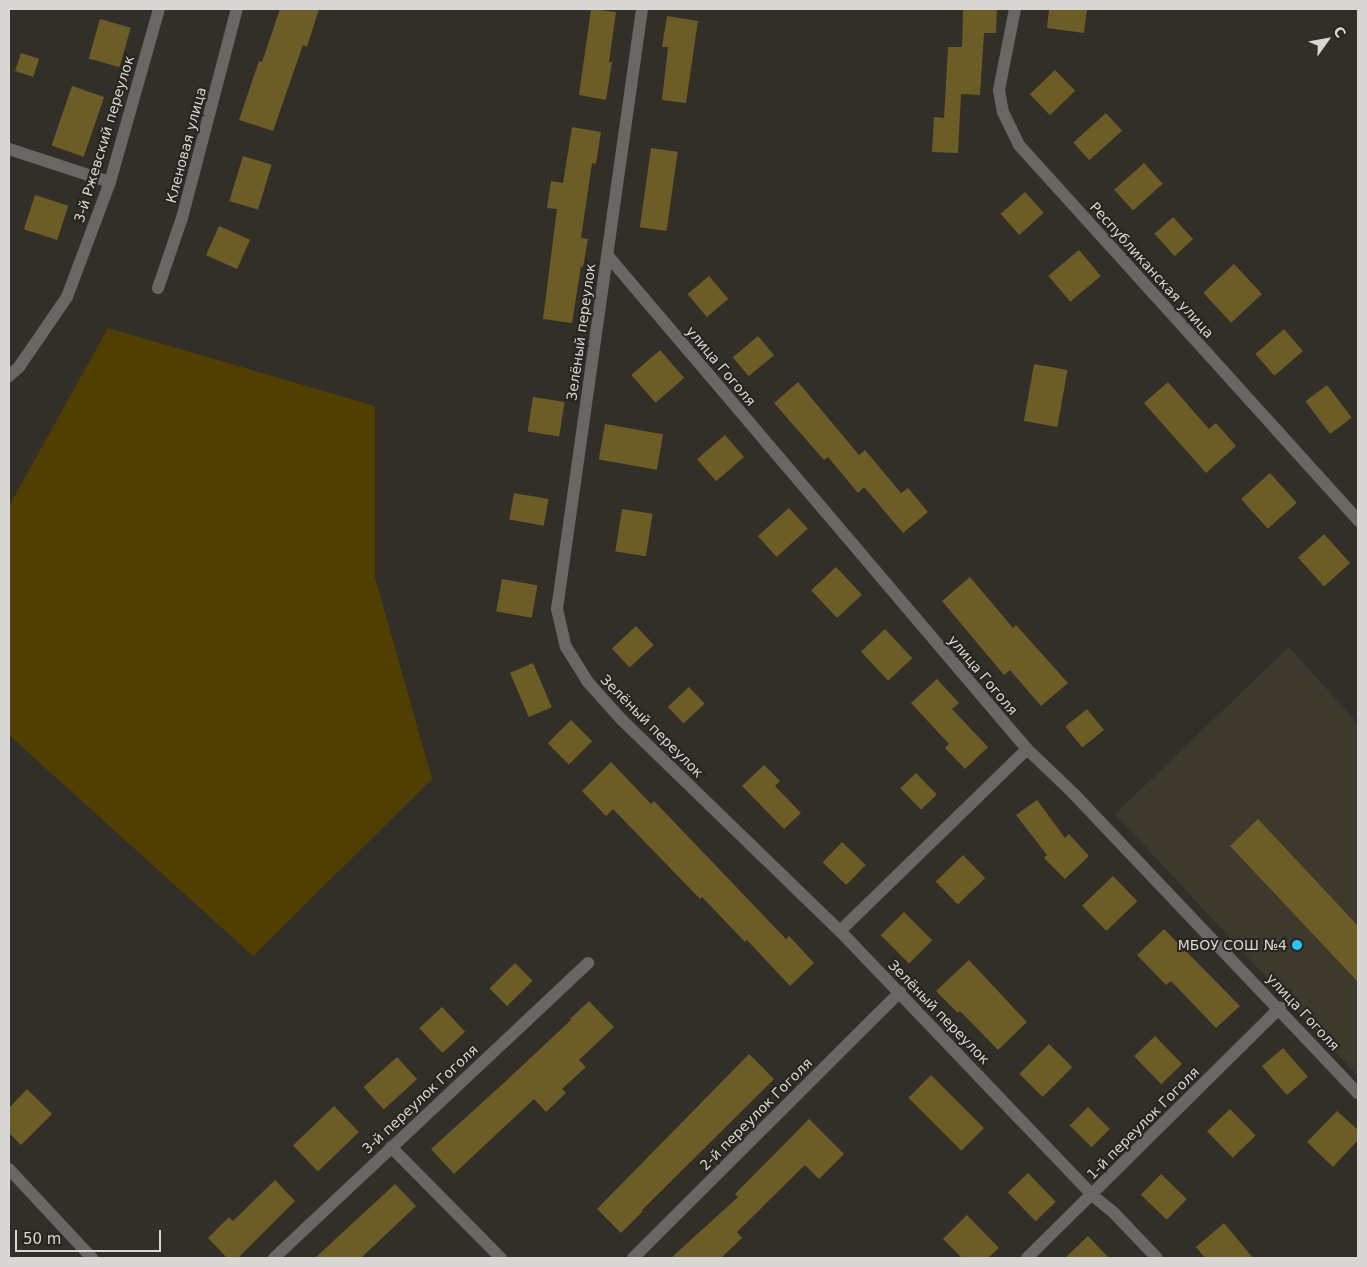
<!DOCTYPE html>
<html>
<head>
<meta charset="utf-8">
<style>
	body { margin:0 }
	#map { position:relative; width:1367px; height:1267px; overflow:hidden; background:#312f28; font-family:"DejaVu Sans",sans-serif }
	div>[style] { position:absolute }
	.built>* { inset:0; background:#3d392d }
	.green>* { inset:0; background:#503f00 }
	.building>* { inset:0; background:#6c5c26; transform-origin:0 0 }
	.minor>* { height:12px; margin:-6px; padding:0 6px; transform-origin:6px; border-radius:6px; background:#686764 }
	.dots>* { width:14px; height:14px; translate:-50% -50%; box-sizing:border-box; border:2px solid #27251f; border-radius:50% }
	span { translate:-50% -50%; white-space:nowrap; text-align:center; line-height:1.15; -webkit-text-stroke:4px #27251f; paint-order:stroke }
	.street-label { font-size:14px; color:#d8d7d3 }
	.poi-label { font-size:14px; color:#d8d7d3 }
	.right { translate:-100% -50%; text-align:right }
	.frame { position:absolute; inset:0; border:10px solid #d8d7d3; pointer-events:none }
	.north { position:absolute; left:1302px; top:15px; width:50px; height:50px; -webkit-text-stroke:4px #27251f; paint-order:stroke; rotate:58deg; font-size:14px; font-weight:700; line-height:20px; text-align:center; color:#d8d7d3 }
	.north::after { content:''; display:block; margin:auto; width:18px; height:22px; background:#d8d7d3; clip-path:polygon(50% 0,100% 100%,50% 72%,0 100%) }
	.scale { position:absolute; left:15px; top:1230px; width:146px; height:22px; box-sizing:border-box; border:2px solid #d8d7d3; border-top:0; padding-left:6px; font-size:15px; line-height:18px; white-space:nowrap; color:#d8d7d3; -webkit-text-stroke:4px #27251f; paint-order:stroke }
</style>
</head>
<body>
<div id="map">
	<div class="built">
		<i style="clip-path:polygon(1289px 647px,1358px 724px,1358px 1076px,1115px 814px)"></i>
	</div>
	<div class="green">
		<i style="clip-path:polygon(108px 328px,375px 406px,375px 577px,432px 779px,253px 956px,9px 735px,9px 506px)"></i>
	</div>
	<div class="building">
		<i style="clip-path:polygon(280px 9px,319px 9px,307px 47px,303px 45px,273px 131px,239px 120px,259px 61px,262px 62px)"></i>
		<i style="clip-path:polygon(591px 9px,616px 12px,609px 62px,612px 62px,606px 100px,579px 95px)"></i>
		<i style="clip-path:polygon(963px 9px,997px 9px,996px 33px,984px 33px,980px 95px,961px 94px,958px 153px,932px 152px,934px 117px,944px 118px,948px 47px,962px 47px)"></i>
		<i style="clip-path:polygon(1049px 9px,1087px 9px,1084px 33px,1047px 28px)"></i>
		<i style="clip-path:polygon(667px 16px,698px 21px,686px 103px,662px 100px,668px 47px,662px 47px)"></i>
		<i style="left:100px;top:19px;width:32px;height:41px;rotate:16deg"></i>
		<i style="left:21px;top:53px;width:19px;height:19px;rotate:18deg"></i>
		<i style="left:1055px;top:70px;width:29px;height:35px;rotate:46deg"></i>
		<i style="left:72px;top:86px;width:34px;height:63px;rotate:19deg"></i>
		<i style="left:1106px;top:113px;width:24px;height:44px;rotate:48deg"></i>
		<i style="clip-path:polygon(572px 127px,601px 132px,596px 164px,592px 163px,581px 238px,588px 239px,583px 267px,581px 266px,572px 323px,543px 319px,557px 209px,547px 208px,551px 181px,563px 183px)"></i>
		<i style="left:651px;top:148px;width:27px;height:80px;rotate:8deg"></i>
		<i style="left:243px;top:156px;width:30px;height:47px;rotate:17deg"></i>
		<i style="left:1144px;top:163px;width:28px;height:40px;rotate:48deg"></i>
		<i style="left:1025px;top:192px;width:28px;height:33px;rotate:48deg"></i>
		<i style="left:35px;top:195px;width:35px;height:36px;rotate:18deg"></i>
		<i style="left:1173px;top:217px;width:30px;height:25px;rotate:48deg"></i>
		<i style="left:219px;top:226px;width:34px;height:32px;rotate:24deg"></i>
		<i style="left:1079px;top:250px;width:34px;height:40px;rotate:50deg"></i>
		<i style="left:1234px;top:264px;width:41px;height:42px;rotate:47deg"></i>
		<i style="left:709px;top:276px;width:30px;height:28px;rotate:50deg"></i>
		<i style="left:1284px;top:329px;width:29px;height:38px;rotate:49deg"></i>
		<i style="left:758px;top:336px;width:25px;height:33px;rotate:50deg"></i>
		<i style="left:660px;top:350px;width:37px;height:38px;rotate:49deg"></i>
		<i style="left:1034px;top:364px;width:34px;height:58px;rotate:10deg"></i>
		<i style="clip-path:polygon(798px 382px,859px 455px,865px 450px,901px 493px,908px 488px,928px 512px,903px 533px,864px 487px,858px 493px,828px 457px,824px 460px,774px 403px)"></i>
		<i style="clip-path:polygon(1168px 382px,1209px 429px,1216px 423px,1236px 446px,1206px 473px,1144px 403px)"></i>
		<i style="left:1327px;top:385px;width:41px;height:27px;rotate:53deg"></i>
		<i style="left:533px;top:397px;width:32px;height:35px;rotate:9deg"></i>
		<i style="left:605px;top:424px;width:59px;height:36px;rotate:10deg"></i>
		<i style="left:725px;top:435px;width:29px;height:37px;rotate:49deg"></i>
		<i style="left:1270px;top:473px;width:40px;height:39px;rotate:48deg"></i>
		<i style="left:514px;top:493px;width:35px;height:27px;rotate:10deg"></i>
		<i style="left:789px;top:508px;width:28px;height:42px;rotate:48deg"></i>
		<i style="left:622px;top:509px;width:31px;height:43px;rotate:9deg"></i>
		<i style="left:1324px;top:534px;width:39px;height:35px;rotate:48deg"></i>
		<i style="left:836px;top:567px;width:38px;height:34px;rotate:47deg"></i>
		<i style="clip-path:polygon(970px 577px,1013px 628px,1016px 625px,1068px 683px,1041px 706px,1010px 670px,1004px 675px,942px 601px)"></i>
		<i style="left:502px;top:579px;width:36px;height:33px;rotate:10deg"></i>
		<i style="left:636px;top:626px;width:26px;height:33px;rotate:47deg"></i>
		<i style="left:885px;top:629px;width:40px;height:33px;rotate:47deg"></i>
		<i style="left:533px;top:663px;width:48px;height:25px;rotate:67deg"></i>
		<i style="clip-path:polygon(937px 679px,959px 703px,952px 709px,988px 747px,965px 769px,945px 748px,949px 744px,911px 703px)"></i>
		<i style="left:689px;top:687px;width:23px;height:29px;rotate:47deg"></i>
		<i style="left:1087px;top:709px;width:27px;height:28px;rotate:51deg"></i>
		<i style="left:571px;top:720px;width:30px;height:33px;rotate:45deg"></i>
		<i style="clip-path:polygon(611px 762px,651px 804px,654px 801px,786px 939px,789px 936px,814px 963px,790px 986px,747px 940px,745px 942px,702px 897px,700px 899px,613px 809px,606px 816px,582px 791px)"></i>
		<i style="clip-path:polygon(764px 765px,780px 781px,775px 786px,801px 813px,784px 829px,742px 786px)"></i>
		<i style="left:916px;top:773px;width:30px;height:22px;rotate:46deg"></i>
		<i style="clip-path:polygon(1037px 800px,1065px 838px,1069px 834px,1089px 856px,1065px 879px,1044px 858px,1047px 855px,1016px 815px)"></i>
		<i style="clip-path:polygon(1258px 819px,1358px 926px,1358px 982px,1230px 846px)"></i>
		<i style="left:842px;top:842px;width:33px;height:28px;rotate:44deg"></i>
		<i style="left:963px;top:855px;width:32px;height:38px;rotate:46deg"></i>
		<i style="left:1113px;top:876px;width:35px;height:43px;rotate:46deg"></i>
		<i style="left:904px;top:912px;width:40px;height:33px;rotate:45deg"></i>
		<i style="clip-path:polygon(1164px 929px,1240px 1006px,1216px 1028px,1171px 981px,1166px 985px,1137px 955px)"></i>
		<i style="clip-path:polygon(969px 960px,1027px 1022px,998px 1050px,960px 1011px,958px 1013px,936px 991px)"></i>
		<i style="left:515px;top:963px;width:25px;height:36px;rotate:45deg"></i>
		<i style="clip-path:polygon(589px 1001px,614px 1027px,579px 1060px,586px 1067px,562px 1089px,566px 1093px,546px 1112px,534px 1099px,454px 1174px,431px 1149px,506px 1081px,571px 1020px,570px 1019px)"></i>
		<i style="left:442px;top:1007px;width:34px;height:31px;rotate:47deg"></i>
		<i style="left:1155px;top:1036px;width:39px;height:29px;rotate:46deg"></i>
		<i style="left:1049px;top:1044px;width:33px;height:42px;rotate:45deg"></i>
		<i style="left:1283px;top:1048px;width:38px;height:28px;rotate:49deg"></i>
		<i style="clip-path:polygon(749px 1054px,774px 1079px,642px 1210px,643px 1211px,621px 1233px,597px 1209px)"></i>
		<i style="left:397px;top:1057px;width:30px;height:45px;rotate:48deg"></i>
		<i style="left:931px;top:1075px;width:75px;height:32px;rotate:45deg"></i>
		<i style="clip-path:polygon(27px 1089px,52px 1114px,21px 1145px,9px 1133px,9px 1108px)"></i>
		<i style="left:334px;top:1106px;width:36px;height:57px;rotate:46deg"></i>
		<i style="left:1088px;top:1107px;width:31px;height:26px;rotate:45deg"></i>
		<i style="left:1230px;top:1109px;width:37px;height:32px;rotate:46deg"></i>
		<i style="clip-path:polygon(1337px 1111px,1358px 1130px,1358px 1140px,1333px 1167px,1307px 1142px)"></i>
		<i style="clip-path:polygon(809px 1119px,844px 1154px,819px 1179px,805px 1165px,737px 1232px,742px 1238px,721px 1258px,671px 1258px,738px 1197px,735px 1194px)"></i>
		<i style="left:1028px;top:1173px;width:40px;height:28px;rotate:46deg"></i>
		<i style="left:1161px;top:1174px;width:36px;height:29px;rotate:44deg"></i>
		<i style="clip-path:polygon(275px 1180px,295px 1201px,238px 1258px,227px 1258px,208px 1238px,229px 1217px,233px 1221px)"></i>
		<i style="clip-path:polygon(395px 1184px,416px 1206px,361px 1258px,315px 1258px)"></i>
		<i style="clip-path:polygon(967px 1215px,999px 1248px,988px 1258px,962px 1258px,943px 1239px)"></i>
		<i style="clip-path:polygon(1224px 1223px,1253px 1258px,1205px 1258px,1196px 1247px)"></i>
		<i style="clip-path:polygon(1088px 1236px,1109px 1258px,1065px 1258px)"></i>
	</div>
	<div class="minor">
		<i style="left:642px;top:9px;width:606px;rotate:98.06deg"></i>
		<i style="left:557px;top:609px;width:39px;rotate:77deg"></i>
		<i style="left:566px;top:647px;width:40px;rotate:58deg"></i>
		<i style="left:587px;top:681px;width:52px;rotate:48.1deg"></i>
		<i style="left:622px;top:720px;width:303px;rotate:44.1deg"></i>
		<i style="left:840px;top:931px;width:365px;rotate:46.3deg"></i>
		<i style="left:1092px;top:1195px;width:28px;rotate:39deg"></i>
		<i style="left:1114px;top:1213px;width:62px;rotate:46.3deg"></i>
		<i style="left:1015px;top:9px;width:83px;rotate:101.2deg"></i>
		<i style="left:999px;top:90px;width:22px;rotate:80deg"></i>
		<i style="left:1003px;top:112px;width:37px;rotate:64deg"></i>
		<i style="left:1019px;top:145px;width:506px;rotate:47.89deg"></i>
		<i style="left:9px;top:149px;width:106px;rotate:18.1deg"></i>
		<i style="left:608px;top:256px;width:647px;rotate:49.64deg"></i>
		<i style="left:1027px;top:749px;width:64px;rotate:43.7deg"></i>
		<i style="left:1073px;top:793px;width:414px;rotate:46.5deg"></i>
		<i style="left:158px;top:288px;width:74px;rotate:-71.1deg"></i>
		<i style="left:182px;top:218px;width:216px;rotate:-75.3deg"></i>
		<i style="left:9px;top:376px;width:13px;rotate:-42deg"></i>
		<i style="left:19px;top:367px;width:85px;rotate:-55.6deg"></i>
		<i style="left:67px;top:297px;width:123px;rotate:-69.5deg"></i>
		<i style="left:110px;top:182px;width:180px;rotate:-74.2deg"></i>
		<i style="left:840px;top:931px;width:261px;rotate:-44.2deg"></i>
		<i style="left:391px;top:1147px;width:156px;rotate:45.3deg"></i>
		<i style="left:9px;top:1169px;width:122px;rotate:47deg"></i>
		<i style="left:274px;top:1258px;width:431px;rotate:-43.2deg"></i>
		<i style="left:633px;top:1258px;width:377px;rotate:-44.9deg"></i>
		<i style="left:1027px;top:1258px;width:356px;rotate:-44.7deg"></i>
	</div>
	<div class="dots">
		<i style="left:1297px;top:945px;background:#22c9fe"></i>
	</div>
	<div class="street-label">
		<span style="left:104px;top:139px;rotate:-73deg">3-й Ржевский переулок</span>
		<span style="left:186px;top:145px;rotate:-75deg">Кленовая улица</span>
		<span style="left:1152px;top:270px;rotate:48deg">Республиканская улица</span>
		<span style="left:581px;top:332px;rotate:-82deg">Зелёный переулок</span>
		<span style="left:721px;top:366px;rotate:50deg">улица Гоголя</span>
		<span style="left:983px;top:675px;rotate:50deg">улица Гоголя</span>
		<span style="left:652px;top:726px;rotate:45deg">Зелёный переулок</span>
		<span style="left:939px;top:1012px;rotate:46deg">Зелёный переулок</span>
		<span style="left:1303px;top:1012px;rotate:47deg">улица Гоголя</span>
		<span style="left:420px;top:1099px;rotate:-43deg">3-й переулок Гоголя</span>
		<span style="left:756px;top:1114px;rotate:-45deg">2-й переулок Гоголя</span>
		<span style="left:1143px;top:1123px;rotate:-45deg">1-й переулок Гоголя</span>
	</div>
	<div class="poi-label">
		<span class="right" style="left:1287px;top:945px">МБОУ СОШ №4</span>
	</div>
	<div class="frame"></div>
	<div class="north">С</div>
	<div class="scale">50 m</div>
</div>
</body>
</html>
